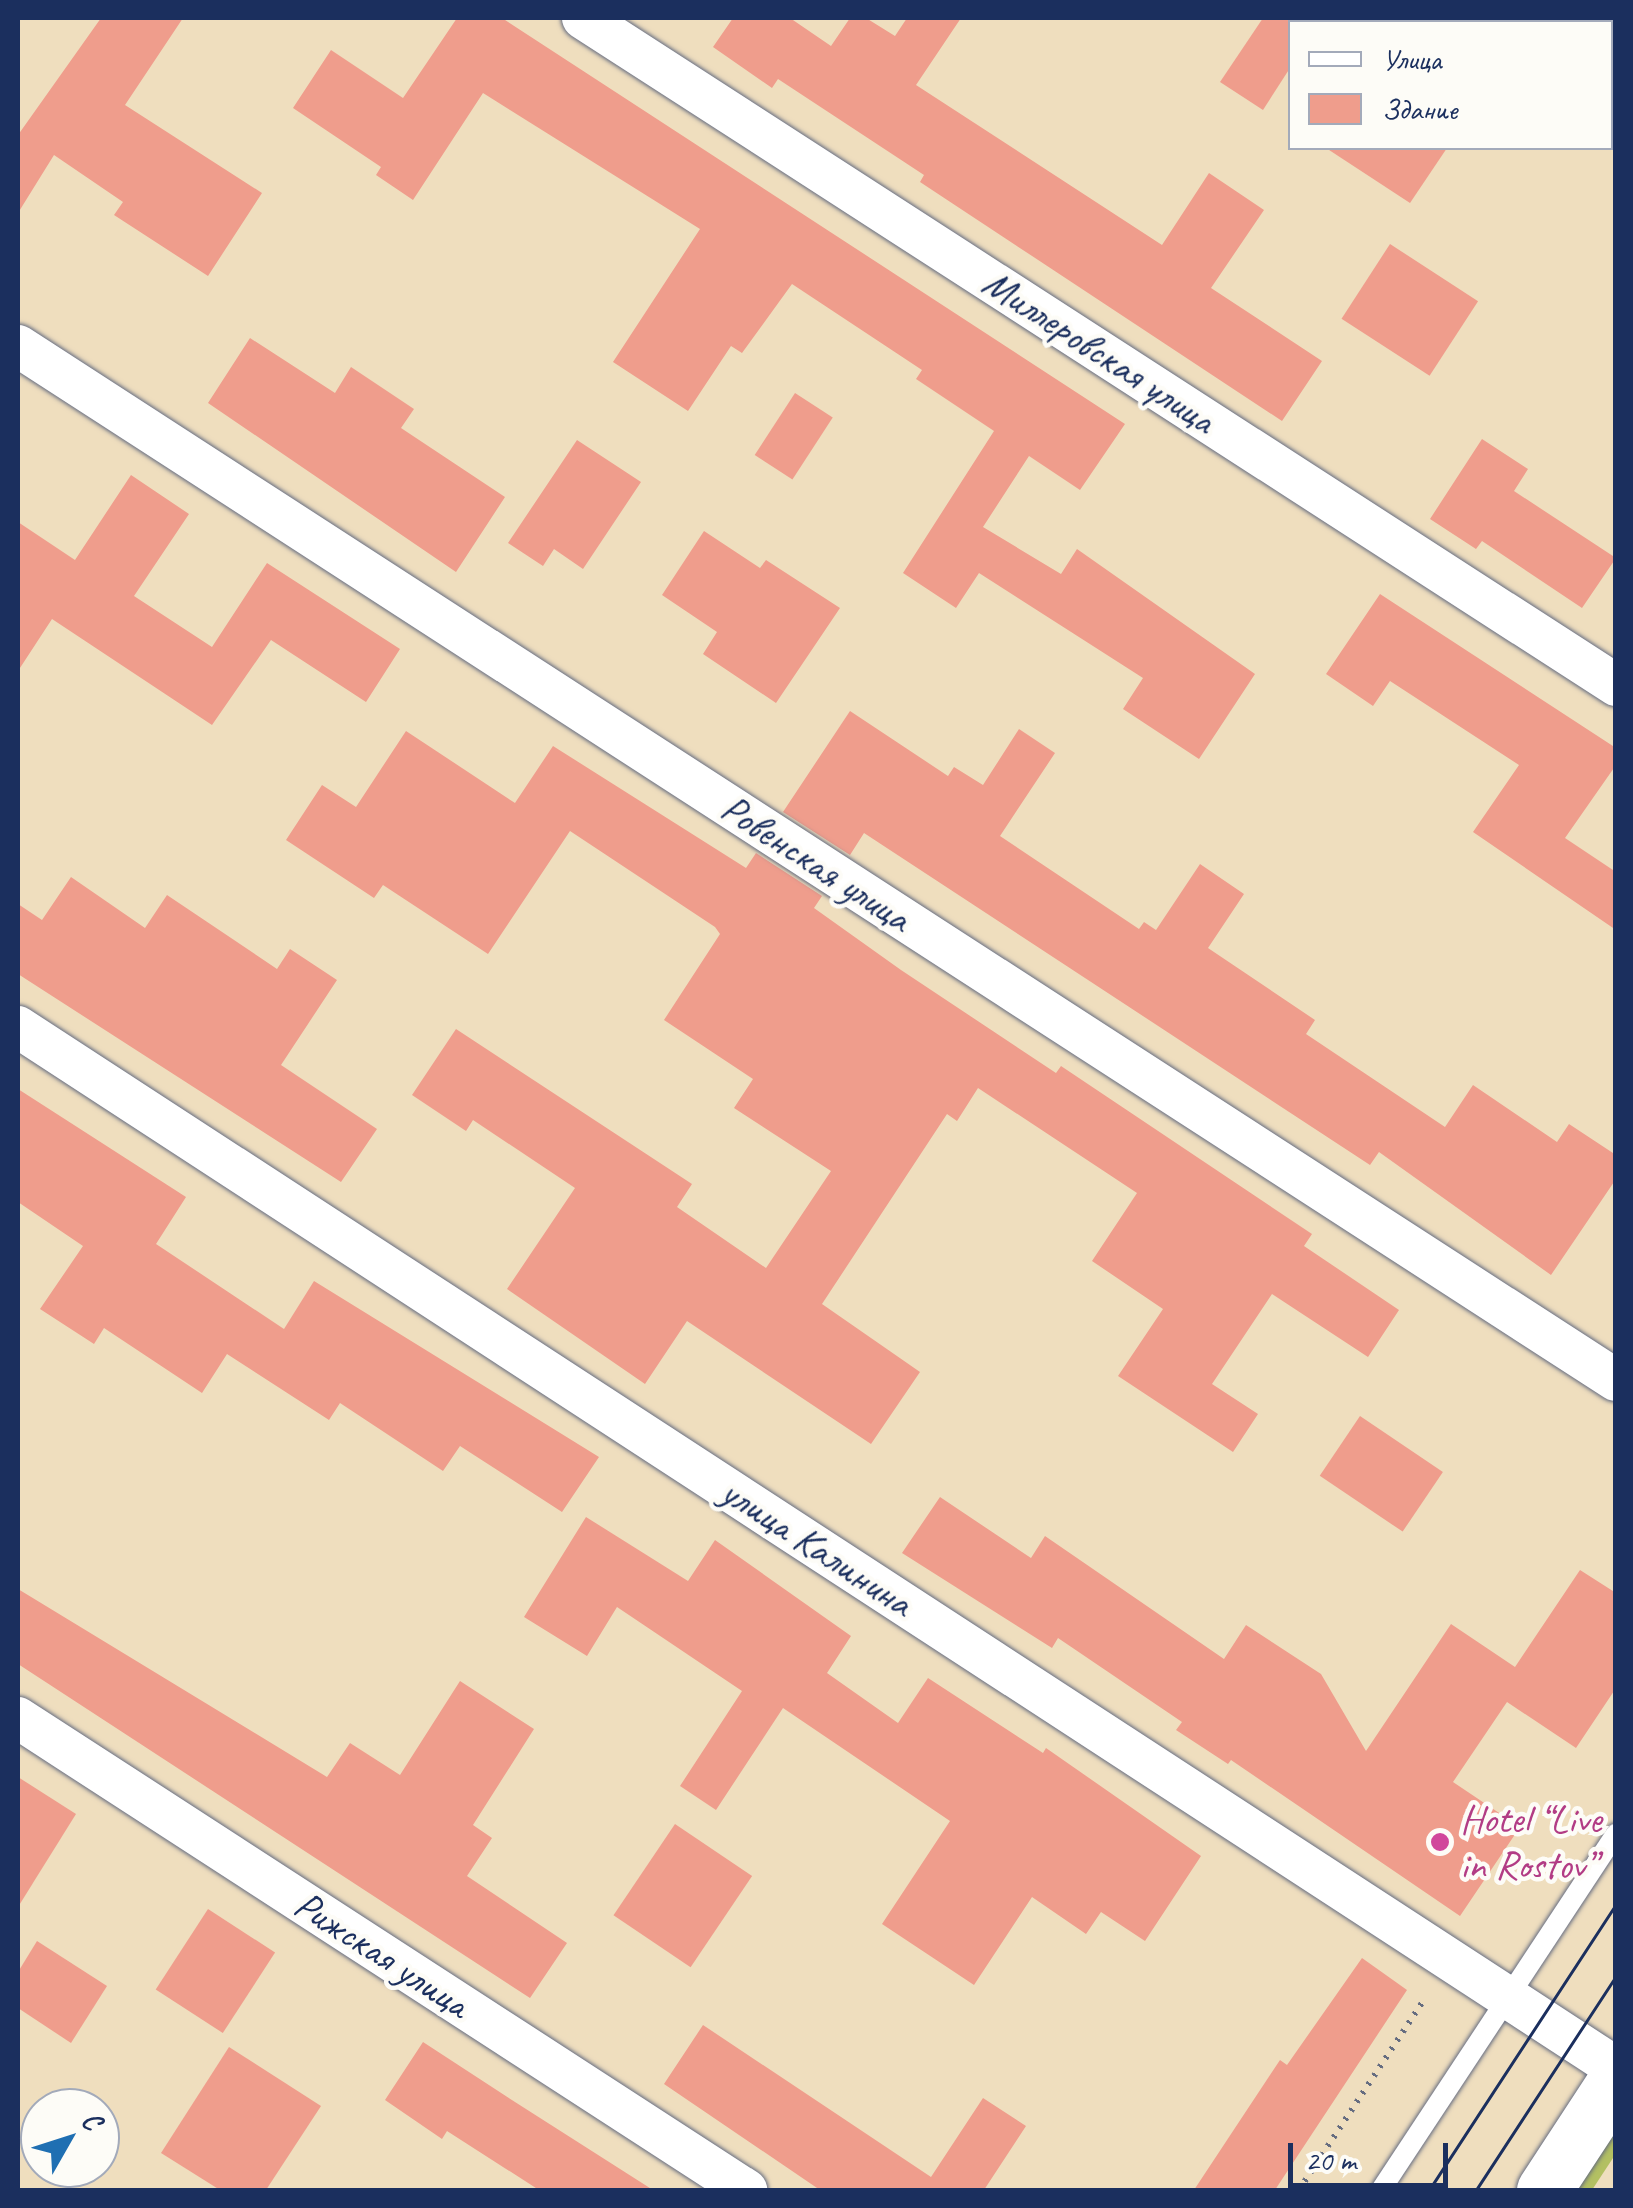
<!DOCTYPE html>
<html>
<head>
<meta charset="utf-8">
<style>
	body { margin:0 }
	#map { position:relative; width:1633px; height:2208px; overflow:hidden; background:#efdebe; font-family:Caveat,sans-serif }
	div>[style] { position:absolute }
	.green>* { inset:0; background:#b3c062 }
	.building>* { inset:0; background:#ef9d8c; transform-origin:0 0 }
	.path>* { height:6px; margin-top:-3px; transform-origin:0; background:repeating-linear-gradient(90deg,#656c80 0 2.5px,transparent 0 10.5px) }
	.roads { filter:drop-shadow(0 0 2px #656c80) drop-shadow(0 0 2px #656c80) }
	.service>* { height:20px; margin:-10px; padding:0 10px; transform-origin:10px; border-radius:10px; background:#fff }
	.minor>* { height:42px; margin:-21px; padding:0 21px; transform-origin:21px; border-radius:21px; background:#fff }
	.secondary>* { height:55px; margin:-27.5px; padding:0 27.5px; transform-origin:27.5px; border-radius:27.5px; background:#fff }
	.tram>* { height:2.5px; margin:-1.25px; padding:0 1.25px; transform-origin:1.25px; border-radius:1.25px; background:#1b2f5e }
	.dots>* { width:28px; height:28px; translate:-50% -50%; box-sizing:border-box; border:5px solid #fdfcf7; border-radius:50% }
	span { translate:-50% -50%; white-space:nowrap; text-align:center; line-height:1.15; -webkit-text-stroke:9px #fdfcf7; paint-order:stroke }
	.street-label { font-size:40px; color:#1b2f5e }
	.hotel-label { font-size:40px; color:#b23c85 }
	.left { translate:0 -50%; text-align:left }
	.frame { position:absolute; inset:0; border:20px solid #1b2f5e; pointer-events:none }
	.legend { position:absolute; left:1288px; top:20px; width:325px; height:130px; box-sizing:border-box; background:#fdfcf7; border:2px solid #a3aaba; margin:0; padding:12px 18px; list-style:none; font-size:30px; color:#1b2f5e }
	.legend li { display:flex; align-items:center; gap:20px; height:50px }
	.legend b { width:50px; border:2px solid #a3aaba }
	.north { position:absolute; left:20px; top:2088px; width:100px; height:100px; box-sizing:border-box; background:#fdfcf7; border:2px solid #a3aaba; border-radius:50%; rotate:51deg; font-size:28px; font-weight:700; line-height:40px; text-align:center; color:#1b2f5e }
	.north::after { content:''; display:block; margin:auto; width:35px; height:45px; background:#1f6fb2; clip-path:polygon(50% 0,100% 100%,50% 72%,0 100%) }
	.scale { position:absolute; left:1288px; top:2143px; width:160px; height:45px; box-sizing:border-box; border:5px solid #1b2f5e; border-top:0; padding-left:12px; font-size:30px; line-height:35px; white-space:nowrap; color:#1b2f5e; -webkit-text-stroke:8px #fdfcf7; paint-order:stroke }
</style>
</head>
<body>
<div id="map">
	<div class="green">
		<i style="clip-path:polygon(1615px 2131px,1615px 2155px,1592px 2190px,1576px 2190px)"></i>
	</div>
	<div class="building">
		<i style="clip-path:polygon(101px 18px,183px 18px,125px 105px,262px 193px,208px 276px,114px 215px,123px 202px,54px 155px,18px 213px,18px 135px)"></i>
		<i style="clip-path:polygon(457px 18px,502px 18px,1125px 424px,1080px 490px,1029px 456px,983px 527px,1061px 574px,1077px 549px,1255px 674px,1199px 759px,1123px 709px,1143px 678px,979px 573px,956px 608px,903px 573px,994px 431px,916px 379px,922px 370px,792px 284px,742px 353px,731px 346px,688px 411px,613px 362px,700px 229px,483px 93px,413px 200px,376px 175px,381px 167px,293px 108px,331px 50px,403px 98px)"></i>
		<i style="clip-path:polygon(733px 18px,790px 18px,831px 46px,850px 18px,866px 18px,895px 36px,907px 18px,961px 18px,916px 85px,1162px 245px,1209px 173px,1264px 210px,1211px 288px,1322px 361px,1282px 421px,920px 182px,924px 175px,778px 79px,772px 88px,713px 47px)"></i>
		<i style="clip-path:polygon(1263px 18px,1290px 18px,1290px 68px,1263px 110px,1220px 82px)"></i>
		<i style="clip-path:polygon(1326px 148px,1447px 148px,1410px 203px)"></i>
		<i style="left:1390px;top:244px;width:105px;height:89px;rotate:33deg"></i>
		<i style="clip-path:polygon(250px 338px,335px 393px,351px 367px,414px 409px,401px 428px,505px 497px,456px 572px,208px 403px)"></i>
		<i style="left:795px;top:393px;width:45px;height:74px;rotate:33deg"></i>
		<i style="clip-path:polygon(1482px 439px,1528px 469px,1514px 491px,1616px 558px,1582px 608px,1482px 541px,1476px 549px,1430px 519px)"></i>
		<i style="clip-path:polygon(577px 440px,641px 482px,583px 569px,554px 549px,543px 566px,508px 543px)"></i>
		<i style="clip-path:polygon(131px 475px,189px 514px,134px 596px,212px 647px,267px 563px,400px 649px,366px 702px,271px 640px,212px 725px,52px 619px,18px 671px,18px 522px,75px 560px)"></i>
		<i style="clip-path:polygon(704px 531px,760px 568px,766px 560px,840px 608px,776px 703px,703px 654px,717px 632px,662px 595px)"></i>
		<i style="clip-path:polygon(1380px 594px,1616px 748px,1616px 765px,1565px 838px,1616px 872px,1616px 930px,1473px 832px,1519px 765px,1390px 681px,1373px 706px,1326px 674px)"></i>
		<i style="clip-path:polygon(850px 711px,948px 776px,954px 767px,983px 785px,1019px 729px,1055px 753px,1000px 836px,1139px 929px,1144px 922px,1156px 930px,1200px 864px,1244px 894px,1208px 948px,1315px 1020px,1306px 1034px,1445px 1127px,1473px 1085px,1557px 1142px,1569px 1124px,1616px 1155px,1616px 1179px,1551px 1275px,1379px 1152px,1370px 1165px,864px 833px,850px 855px,783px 812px)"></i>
		<i style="clip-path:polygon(406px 731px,515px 803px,553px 746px,746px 868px,756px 853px,822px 896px,814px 908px,901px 970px,1056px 1073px,1061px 1066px,1312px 1234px,1304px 1246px,1399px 1310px,1368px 1357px,1272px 1294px,1212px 1384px,1258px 1414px,1233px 1452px,1118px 1376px,1163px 1309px,1092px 1261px,1137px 1193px,978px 1088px,957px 1121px,947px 1114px,822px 1304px,920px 1372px,871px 1444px,687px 1321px,645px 1384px,507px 1289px,575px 1188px,473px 1120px,466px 1131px,412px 1095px,456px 1029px,692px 1184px,677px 1207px,766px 1268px,831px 1171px,734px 1108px,753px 1079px,664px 1020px,720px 934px,715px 927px,570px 831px,488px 954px,383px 885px,374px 898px,286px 840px,322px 785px,356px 807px)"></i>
		<i style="clip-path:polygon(71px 877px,145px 928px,167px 895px,277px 969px,290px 949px,337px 980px,281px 1065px,377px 1129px,341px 1182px,18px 974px,18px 904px,42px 920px)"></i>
		<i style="clip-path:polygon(18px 1089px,186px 1197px,156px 1244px,284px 1329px,314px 1281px,599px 1457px,562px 1512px,460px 1446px,443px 1471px,340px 1403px,329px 1420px,227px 1354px,202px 1393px,104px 1328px,94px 1344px,40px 1309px,83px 1246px,18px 1202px)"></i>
		<i style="left:1360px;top:1416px;width:100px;height:72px;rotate:34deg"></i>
		<i style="clip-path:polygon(940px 1497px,1031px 1558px,1045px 1536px,1224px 1659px,1246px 1625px,1321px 1674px,1366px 1751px,1451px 1624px,1515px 1667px,1580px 1570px,1616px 1593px,1616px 1688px,1576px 1748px,1507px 1702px,1453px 1782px,1520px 1827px,1460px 1916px,1231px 1760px,1228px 1764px,1176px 1730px,1182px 1722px,1058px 1638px,1052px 1648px,902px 1553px)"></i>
		<i style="clip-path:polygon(586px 1517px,688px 1581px,715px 1540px,851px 1636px,827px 1673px,898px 1723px,928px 1678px,1043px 1753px,1046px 1748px,1201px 1856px,1145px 1941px,1101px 1912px,1086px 1934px,1032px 1897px,974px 1985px,882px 1924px,950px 1821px,783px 1708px,716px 1810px,680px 1786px,742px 1691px,617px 1607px,587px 1656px,524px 1617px)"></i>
		<i style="clip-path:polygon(18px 1589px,327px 1777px,350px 1743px,400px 1775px,460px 1681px,534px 1729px,473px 1825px,492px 1838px,467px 1876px,567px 1943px,530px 1998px,18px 1664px)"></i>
		<i style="clip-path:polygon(18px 1777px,76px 1814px,18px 1907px)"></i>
		<i style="left:675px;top:1824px;width:93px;height:110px;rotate:34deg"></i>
		<i style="left:208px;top:1909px;width:80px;height:96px;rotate:33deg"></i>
		<i style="clip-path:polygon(37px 1941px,107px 1986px,71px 2043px,18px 2008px,18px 1972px)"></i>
		<i style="clip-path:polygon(1362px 1958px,1407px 1990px,1275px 2190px,1194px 2190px,1280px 2060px,1287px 2065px)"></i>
		<i style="clip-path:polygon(703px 2025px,931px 2177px,983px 2098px,1026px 2126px,984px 2190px,820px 2190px,664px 2084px)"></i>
		<i style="clip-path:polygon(423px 2042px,515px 2102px,653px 2190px,539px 2190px,447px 2131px,442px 2139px,385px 2100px)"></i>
		<i style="clip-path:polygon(229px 2047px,321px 2106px,266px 2190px,220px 2190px,161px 2153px)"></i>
	</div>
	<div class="path">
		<i style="left:1299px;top:2190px;width:226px;rotate:-56.7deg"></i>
	</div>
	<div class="roads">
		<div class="service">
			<i style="left:1381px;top:2190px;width:427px;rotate:-56.6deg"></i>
		</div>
		<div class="minor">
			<i style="left:583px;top:18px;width:1230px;rotate:32.85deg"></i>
			<i style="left:18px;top:346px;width:1903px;rotate:32.91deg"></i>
			<i style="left:18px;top:1027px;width:1907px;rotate:33.08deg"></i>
			<i style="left:18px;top:1718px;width:868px;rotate:32.96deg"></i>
		</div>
		<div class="secondary">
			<i style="left:1544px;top:2190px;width:131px;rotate:-56.8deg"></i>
		</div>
	</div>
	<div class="tram">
		<i style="left:1429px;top:2190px;width:342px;rotate:-56.8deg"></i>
		<i style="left:1476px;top:2190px;width:256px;rotate:-56.8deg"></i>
	</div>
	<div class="dots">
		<i style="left:1440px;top:1842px;background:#d1479c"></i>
	</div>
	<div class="street-label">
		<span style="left:1099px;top:351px;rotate:33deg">Миллеровская улица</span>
		<span style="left:816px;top:863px;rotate:33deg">Ровенская улица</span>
		<span style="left:817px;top:1547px;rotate:33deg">улица Калинина</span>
		<span style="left:382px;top:1954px;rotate:33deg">Рижская улица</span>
	</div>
	<div class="hotel-label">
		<span class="left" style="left:1460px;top:1842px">Hotel “Live<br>in Rostov”</span>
	</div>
	<div class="frame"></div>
	<ul class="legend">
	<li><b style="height:12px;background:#fff"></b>Улица</li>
	<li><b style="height:28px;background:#ef9d8c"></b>Здание</li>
	</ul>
	<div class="north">С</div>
	<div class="scale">20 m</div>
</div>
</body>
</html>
